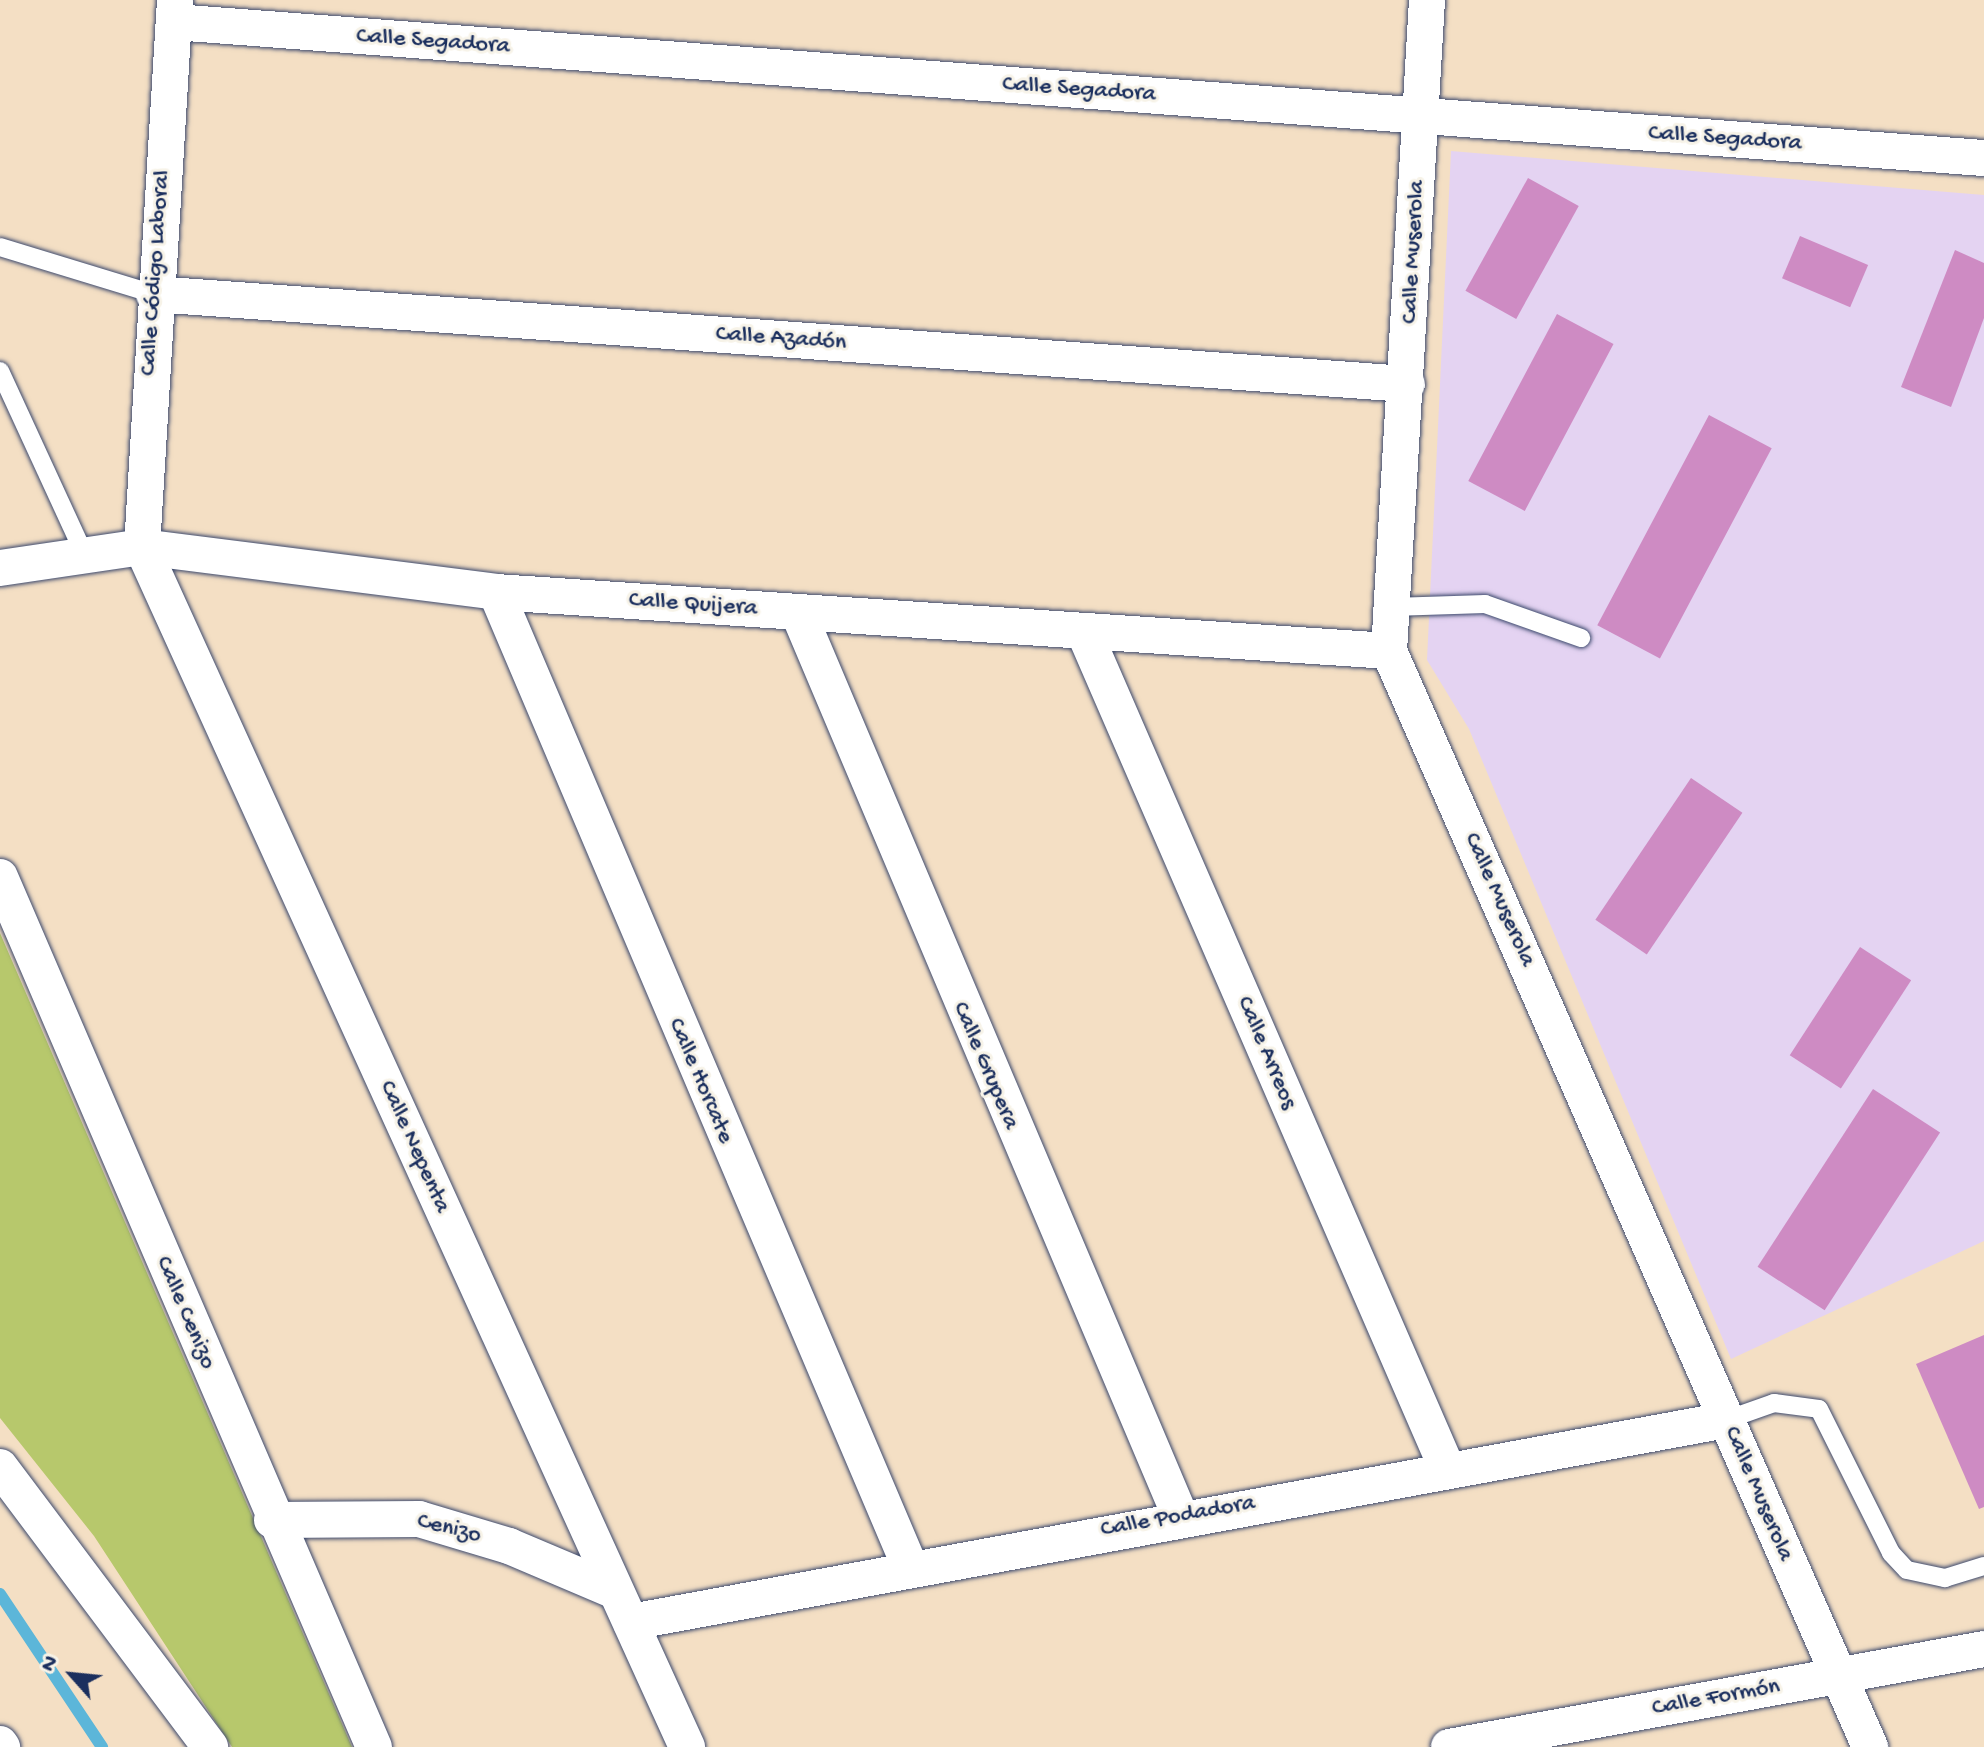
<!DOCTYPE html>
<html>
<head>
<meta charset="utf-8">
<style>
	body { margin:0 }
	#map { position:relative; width:1984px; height:1747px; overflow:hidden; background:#f4dfc4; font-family:"Gochi Hand",sans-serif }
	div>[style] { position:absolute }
	.built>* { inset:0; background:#e4d3f2 }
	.green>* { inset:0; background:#b7c86c }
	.stream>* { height:12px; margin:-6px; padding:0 6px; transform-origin:6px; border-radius:6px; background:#5cb6d9 }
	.building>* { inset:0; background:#ce8bc3; transform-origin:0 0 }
	.roads { filter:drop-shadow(0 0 2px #3c496d) drop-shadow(0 0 2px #3c496d) }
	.lane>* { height:18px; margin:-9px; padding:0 9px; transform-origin:9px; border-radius:9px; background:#fff }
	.street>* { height:36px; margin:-18px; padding:0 18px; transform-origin:18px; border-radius:18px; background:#fff }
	span { translate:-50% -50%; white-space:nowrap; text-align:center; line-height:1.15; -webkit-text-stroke:6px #f7f3e8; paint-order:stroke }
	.street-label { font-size:24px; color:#1b2f5e }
	.north { position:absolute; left:32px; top:1635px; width:80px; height:80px; -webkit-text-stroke:6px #f7f3e8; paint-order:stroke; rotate:297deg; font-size:22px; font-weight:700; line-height:32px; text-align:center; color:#1b2f5e }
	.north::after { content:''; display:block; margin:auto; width:28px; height:36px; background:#1b2f5e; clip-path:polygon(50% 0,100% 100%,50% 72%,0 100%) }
</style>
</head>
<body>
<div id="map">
	<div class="built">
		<i style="clip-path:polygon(1451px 151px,1984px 195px,1984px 1241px,1731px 1359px,1469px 729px,1427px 660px)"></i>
	</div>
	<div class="green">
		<i style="clip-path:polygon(0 933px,352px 1747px,232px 1747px,94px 1536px,0 1418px)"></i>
	</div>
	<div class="stream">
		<i style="left:0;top:1594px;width:184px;rotate:56.3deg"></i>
	</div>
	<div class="building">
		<i style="left:1528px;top:178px;width:58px;height:129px;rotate:29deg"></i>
		<i style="left:1800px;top:236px;width:74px;height:46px;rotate:23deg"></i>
		<i style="clip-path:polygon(1955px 250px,1984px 263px,1984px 318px,1951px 407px,1901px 387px)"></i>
		<i style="left:1557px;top:314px;width:64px;height:189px;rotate:28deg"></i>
		<i style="left:1709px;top:415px;width:71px;height:238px;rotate:28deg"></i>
		<i style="left:1691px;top:778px;width:62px;height:171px;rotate:34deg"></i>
		<i style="left:1860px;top:947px;width:61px;height:129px;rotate:33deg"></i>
		<i style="left:1873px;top:1089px;width:80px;height:212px;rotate:33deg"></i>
		<i style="clip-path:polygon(1984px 1335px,1984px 1507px,1979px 1509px,1916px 1364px)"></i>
	</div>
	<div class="roads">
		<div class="lane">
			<i style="left:0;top:247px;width:161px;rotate:17deg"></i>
			<i style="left:0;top:371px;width:201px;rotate:65.3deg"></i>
			<i style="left:1392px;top:607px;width:93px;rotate:-1.8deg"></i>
			<i style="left:1485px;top:604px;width:102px;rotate:19.5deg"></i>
			<i style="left:1726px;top:1420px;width:51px;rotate:-19.5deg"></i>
			<i style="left:1774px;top:1403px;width:45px;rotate:7.6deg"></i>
			<i style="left:1819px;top:1409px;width:161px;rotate:63.4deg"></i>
			<i style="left:1891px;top:1553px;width:23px;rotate:47deg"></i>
			<i style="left:1907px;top:1570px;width:39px;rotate:12deg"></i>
			<i style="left:1945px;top:1578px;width:41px;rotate:-17.1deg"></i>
		</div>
		<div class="street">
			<i style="left:175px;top:0;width:548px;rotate:93.45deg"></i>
			<i style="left:142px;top:547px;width:1318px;rotate:65.57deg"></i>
			<i style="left:1427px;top:0;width:652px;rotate:93.34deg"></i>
			<i style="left:1389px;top:651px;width:1197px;rotate:66.3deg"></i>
			<i style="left:174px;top:22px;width:1815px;rotate:4.3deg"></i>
			<i style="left:154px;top:294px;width:1256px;rotate:4.11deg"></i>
			<i style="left:0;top:568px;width:144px;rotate:-8.4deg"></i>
			<i style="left:142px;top:547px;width:357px;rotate:7.2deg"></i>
			<i style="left:496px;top:592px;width:895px;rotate:3.78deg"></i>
			<i style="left:496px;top:592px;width:1059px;rotate:66.99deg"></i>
			<i style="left:798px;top:612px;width:981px;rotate:67.09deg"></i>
			<i style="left:1085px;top:634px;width:912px;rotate:66.55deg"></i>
			<i style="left:0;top:877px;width:947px;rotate:66.74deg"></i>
			<i style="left:0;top:1467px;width:350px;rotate:53.1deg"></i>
			<i style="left:272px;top:1520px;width:147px;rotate:-0.4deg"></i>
			<i style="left:419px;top:1519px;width:94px;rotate:16.7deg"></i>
			<i style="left:509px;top:1546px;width:115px;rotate:23deg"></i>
			<i style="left:631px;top:1622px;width:1113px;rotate:-10.45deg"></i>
			<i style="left:0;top:1744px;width:4px;rotate:56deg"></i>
			<i style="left:1449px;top:1747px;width:544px;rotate:-10.38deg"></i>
		</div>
	</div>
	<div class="street-label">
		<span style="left:433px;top:42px;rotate:4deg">Calle Segadora</span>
		<span style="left:1079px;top:90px;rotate:4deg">Calle Segadora</span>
		<span style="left:1725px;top:139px;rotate:4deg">Calle Segadora</span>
		<span style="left:1414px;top:252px;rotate:-87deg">Calle Muserola</span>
		<span style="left:156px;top:273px;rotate:-86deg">Calle Código Laboral</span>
		<span style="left:781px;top:339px;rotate:4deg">Calle Azadón</span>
		<span style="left:693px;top:605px;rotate:4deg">Calle Quijera</span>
		<span style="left:1499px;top:900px;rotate:66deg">Calle Muserola</span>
		<span style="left:1266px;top:1053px;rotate:67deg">Calle Arreos</span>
		<span style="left:985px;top:1066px;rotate:67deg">Calle Grupera</span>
		<span style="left:700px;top:1081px;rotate:67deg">Calle Horcate</span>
		<span style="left:414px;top:1147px;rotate:66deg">Calle Nepenta</span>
		<span style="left:185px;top:1313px;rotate:67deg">Calle Cenizo</span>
		<span style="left:1758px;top:1494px;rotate:67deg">Calle Muserola</span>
		<span style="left:1178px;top:1517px;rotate:-10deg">Calle Podadora</span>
		<span style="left:449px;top:1529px;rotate:14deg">Cenizo</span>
		<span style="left:1716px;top:1698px;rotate:-10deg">Calle Formón</span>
	</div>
	<div class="north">N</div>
</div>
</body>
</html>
